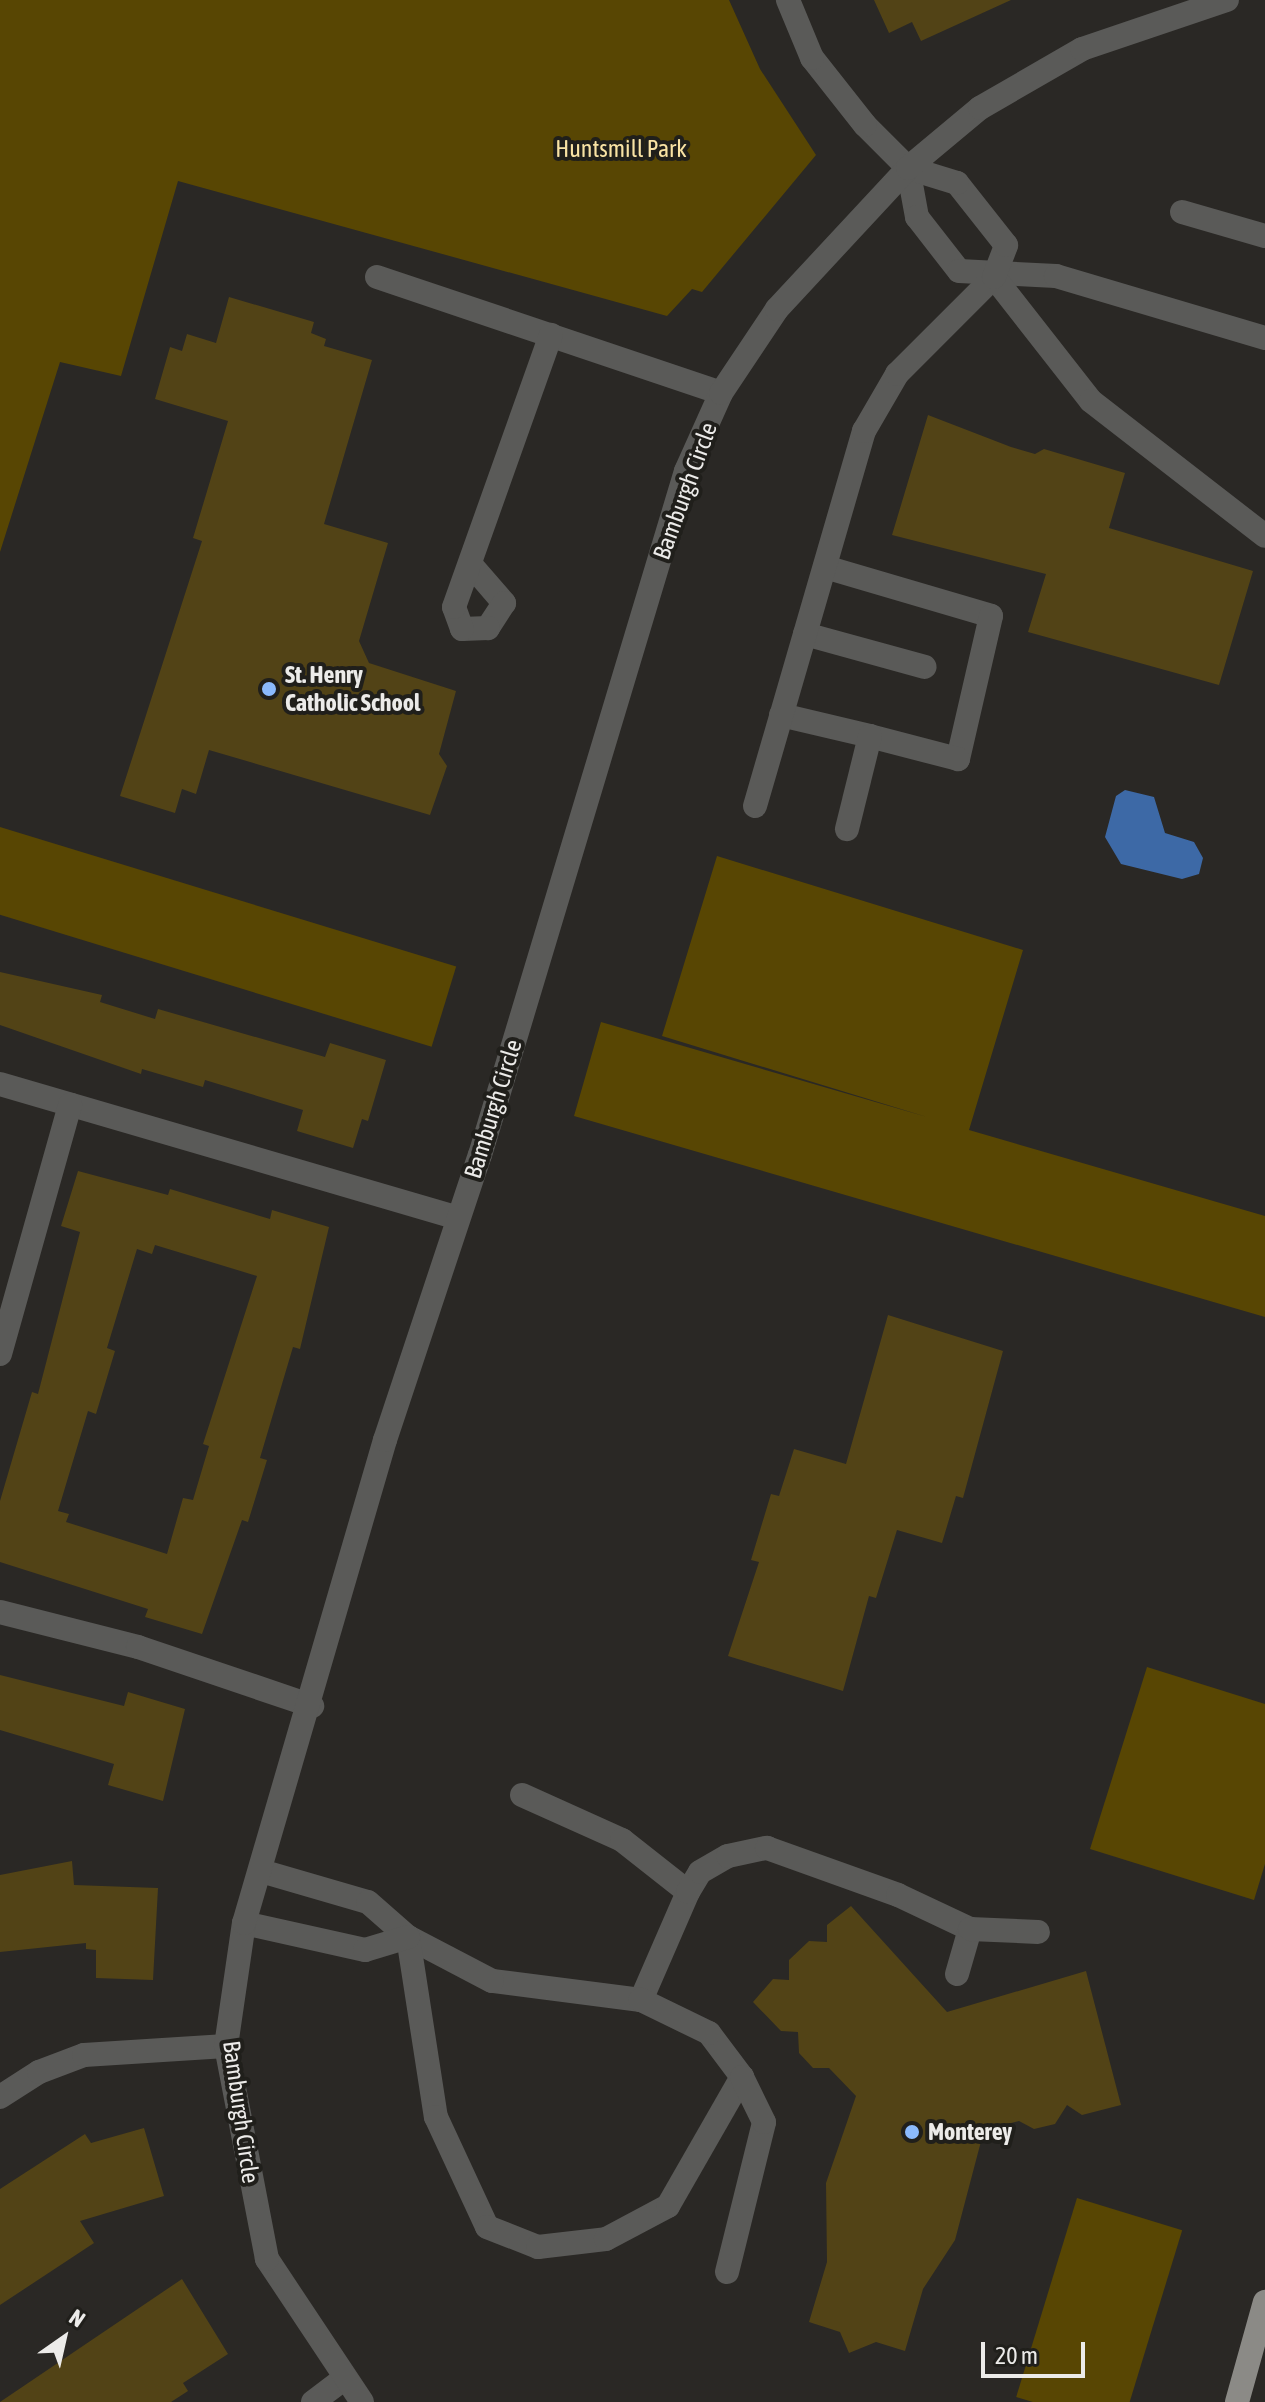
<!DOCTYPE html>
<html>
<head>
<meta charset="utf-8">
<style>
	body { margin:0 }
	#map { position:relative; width:1265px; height:2402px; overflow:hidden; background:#2a2825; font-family:"Asap Condensed",sans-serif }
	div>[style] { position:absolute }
	.green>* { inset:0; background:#584603; transform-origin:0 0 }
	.water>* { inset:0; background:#3d69a6 }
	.building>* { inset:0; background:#524316 }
	.minor>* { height:24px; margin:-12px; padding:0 12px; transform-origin:12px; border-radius:12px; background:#5a5a58 }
	.major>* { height:24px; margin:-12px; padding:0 12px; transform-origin:12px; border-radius:12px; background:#8b8a86 }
	.dots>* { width:22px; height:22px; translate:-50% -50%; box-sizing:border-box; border:4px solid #201f1b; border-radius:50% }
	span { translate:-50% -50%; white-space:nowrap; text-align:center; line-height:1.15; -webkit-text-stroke:8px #201f1b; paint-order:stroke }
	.park-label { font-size:24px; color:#f9e3a4 }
	.street-label { font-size:24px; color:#ecebe9 }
	.poi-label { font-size:24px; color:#ecebe9; font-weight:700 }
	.left { translate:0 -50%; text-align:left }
	.north { position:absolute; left:24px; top:2298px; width:80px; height:80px; -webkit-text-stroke:6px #201f1b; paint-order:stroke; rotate:34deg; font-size:22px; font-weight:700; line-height:32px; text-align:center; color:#ecebe9 }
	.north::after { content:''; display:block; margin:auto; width:28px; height:36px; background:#ecebe9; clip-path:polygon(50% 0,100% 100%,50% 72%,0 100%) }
	.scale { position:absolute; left:981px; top:2342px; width:104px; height:36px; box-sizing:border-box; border:4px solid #ecebe9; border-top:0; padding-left:10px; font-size:24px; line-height:28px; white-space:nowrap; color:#ecebe9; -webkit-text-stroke:6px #201f1b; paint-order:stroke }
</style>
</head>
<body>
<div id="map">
	<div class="green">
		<i style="clip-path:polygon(0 0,729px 0,760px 69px,816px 155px,702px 292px,692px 289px,667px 316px,178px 181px,121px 376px,60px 362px,0 552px)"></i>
		<i style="left:0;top:827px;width:477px;height:84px;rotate:17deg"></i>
		<i style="clip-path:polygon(717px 856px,1023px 950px,969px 1130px,1265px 1216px,1265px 1317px,574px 1116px,601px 1022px,927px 1117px,662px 1036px)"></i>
		<i style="clip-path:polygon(1147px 1667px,1265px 1704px,1265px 1864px,1254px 1900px,1090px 1849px)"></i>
		<i style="left:1077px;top:2198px;width:110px;height:208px;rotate:17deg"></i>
	</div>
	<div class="water">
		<i style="clip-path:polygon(1125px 790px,1154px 797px,1165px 833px,1194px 842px,1203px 858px,1199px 874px,1182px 879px,1121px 864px,1105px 837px,1116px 796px)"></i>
	</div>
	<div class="building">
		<i style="clip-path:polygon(874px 0,1011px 0,921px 41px,912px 22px,889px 33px)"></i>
		<i style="clip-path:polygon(229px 297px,314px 322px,311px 333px,326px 339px,324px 346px,372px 360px,324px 524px,388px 543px,359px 641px,369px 663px,456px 691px,439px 754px,447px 766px,430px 815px,209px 750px,196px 794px,182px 789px,175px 813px,120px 796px,202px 541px,193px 538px,228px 421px,155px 399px,170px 347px,182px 351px,187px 334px,216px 343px)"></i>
		<i style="clip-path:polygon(928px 415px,1011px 447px,1035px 454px,1044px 449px,1125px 473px,1109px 528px,1253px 571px,1219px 685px,1028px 632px,1046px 574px,892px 535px)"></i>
		<i style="clip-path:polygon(0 972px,102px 995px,100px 1002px,155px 1019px,158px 1009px,325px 1057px,330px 1043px,386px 1060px,368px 1121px,362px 1119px,353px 1148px,297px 1131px,303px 1110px,205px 1080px,203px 1087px,142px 1069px,141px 1074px,0 1025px)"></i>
		<i style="clip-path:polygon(evenodd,78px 1171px,168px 1195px,170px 1189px,270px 1219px,272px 1210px,329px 1227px,300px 1349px,293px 1347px,260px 1458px,267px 1460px,248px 1522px,242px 1520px,202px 1634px,145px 1617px,148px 1609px,0 1562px,0 1501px,32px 1392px,38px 1394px,80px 1232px,61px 1226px,78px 1171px,155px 1245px,257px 1276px,203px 1444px,209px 1446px,193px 1500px,183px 1498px,167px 1554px,66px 1522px,69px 1514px,58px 1511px,88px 1411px,96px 1414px,115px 1351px,107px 1348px,137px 1249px,152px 1254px,155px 1245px)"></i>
		<i style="clip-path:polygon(888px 1315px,1003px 1351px,963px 1498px,956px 1496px,942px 1543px,897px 1530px,876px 1598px,869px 1596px,843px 1691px,728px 1656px,759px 1562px,751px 1560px,771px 1494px,779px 1496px,794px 1449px,846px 1464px)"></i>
		<i style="clip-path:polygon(0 1675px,124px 1706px,128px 1692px,185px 1709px,163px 1801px,108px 1785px,114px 1764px,0 1730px)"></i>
		<i style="clip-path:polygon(72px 1861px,74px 1885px,158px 1888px,153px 1980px,96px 1978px,96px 1950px,86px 1949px,86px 1943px,0 1952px,0 1875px)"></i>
		<i style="clip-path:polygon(851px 1906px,947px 2012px,1086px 1971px,1121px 2105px,1082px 2115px,1067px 2105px,1055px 2124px,1034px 2129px,1019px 2121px,984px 2130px,955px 2240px,923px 2289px,905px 2351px,876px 2342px,849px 2353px,840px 2332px,809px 2322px,827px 2262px,826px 2183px,856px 2096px,829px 2068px,813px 2068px,799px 2053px,798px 2032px,781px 2031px,753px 2002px,773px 1979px,789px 1980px,789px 1960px,809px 1941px,827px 1942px,827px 1925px)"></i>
		<i style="clip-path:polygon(144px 2128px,164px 2196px,80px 2221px,94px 2243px,0 2305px,0 2189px,85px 2134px,91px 2143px)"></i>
		<i style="clip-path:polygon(182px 2279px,228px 2354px,183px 2383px,188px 2391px,171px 2402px,0 2402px)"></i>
	</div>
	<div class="minor">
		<i style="left:908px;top:168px;width:50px;rotate:79.6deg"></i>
		<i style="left:917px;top:217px;width:68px;rotate:52.1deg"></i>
		<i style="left:959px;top:271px;width:97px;rotate:3deg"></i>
		<i style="left:1056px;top:276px;width:218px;rotate:16.5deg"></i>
		<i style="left:1182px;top:212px;width:86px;rotate:16.1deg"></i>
		<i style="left:377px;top:277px;width:363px;rotate:18.6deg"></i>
		<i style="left:994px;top:277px;width:157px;rotate:52deg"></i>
		<i style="left:1091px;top:401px;width:220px;rotate:37.8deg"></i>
		<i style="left:472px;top:566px;width:49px;rotate:49.1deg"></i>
		<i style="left:504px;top:603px;width:30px;rotate:123deg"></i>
		<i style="left:488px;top:628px;width:26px;rotate:178deg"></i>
		<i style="left:462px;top:629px;width:23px;rotate:-110deg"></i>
		<i style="left:454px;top:607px;width:289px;rotate:-70.4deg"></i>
		<i style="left:825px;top:567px;width:173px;rotate:16.4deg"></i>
		<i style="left:991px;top:616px;width:147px;rotate:103deg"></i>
		<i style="left:958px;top:759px;width:91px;rotate:-165.4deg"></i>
		<i style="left:805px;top:634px;width:124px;rotate:15.4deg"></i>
		<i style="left:781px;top:715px;width:91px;rotate:13.3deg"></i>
		<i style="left:870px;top:736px;width:96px;rotate:103.9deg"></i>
		<i style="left:755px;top:806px;width:391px;rotate:-73.8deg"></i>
		<i style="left:864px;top:431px;width:66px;rotate:-59.9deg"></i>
		<i style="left:897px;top:374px;width:137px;rotate:-45deg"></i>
		<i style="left:994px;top:277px;width:34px;rotate:-69deg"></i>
		<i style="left:1006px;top:245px;width:79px;rotate:-128.3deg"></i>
		<i style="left:957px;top:183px;width:51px;rotate:-163deg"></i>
		<i style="left:908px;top:168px;width:61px;rotate:-135deg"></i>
		<i style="left:865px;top:125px;width:85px;rotate:-128.3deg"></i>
		<i style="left:812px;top:58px;width:63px;rotate:-112.5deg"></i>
		<i style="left:0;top:1084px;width:477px;rotate:16.3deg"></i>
		<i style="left:0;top:1354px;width:259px;rotate:-74.3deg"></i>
		<i style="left:0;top:1612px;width:142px;rotate:14.2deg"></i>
		<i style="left:138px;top:1647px;width:184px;rotate:18.7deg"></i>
		<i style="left:522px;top:1795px;width:110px;rotate:24.2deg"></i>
		<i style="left:622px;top:1840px;width:84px;rotate:38.2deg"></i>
		<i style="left:688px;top:1892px;width:118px;rotate:113.5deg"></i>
		<i style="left:641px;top:2000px;width:150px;rotate:-172.7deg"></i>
		<i style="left:492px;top:1981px;width:95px;rotate:-152.4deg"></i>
		<i style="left:408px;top:1937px;width:182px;rotate:81.2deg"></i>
		<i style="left:436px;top:2117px;width:121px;rotate:65.1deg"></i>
		<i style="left:487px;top:2227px;width:55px;rotate:21.4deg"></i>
		<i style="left:538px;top:2247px;width:68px;rotate:-6.7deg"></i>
		<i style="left:606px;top:2239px;width:70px;rotate:-28deg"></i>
		<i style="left:668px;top:2206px;width:149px;rotate:-60.2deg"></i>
		<i style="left:742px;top:2077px;width:55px;rotate:-126.9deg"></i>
		<i style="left:709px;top:2033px;width:76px;rotate:-154.1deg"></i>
		<i style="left:261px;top:1871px;width:111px;rotate:16.2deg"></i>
		<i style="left:368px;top:1902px;width:53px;rotate:41.2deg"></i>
		<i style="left:688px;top:1892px;width:23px;rotate:-59deg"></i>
		<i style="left:700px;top:1872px;width:32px;rotate:-30deg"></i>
		<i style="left:728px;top:1856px;width:40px;rotate:-12deg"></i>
		<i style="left:767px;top:1848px;width:139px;rotate:19.7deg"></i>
		<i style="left:898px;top:1895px;width:80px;rotate:25.3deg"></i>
		<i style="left:244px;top:1923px;width:124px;rotate:12.6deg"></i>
		<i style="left:365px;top:1950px;width:45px;rotate:-16.8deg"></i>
		<i style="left:957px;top:1974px;width:47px;rotate:-73.9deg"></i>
		<i style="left:970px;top:1929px;width:68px;rotate:2.5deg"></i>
		<i style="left:0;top:2097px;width:46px;rotate:-32.7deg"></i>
		<i style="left:39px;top:2072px;width:48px;rotate:-20.7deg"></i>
		<i style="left:84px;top:2055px;width:142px;rotate:-3.6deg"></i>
		<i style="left:727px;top:2272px;width:154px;rotate:-76.1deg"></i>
		<i style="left:764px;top:2122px;width:50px;rotate:-116.1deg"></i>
		<i style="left:313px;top:2402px;width:38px;rotate:-37deg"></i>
		<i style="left:362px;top:2402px;width:172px;rotate:-123.6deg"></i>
		<i style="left:267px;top:2259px;width:217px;rotate:-100.9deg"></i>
		<i style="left:226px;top:2046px;width:124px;rotate:-81.7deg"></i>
		<i style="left:244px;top:1923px;width:503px;rotate:-73.73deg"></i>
		<i style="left:385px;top:1440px;width:300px;rotate:-71.6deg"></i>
		<i style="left:480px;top:1155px;width:714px;rotate:-73.24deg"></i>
		<i style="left:686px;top:471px;width:85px;rotate:-65.8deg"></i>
		<i style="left:721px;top:393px;width:101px;rotate:-56.3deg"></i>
		<i style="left:777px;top:309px;width:192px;rotate:-47.1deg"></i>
		<i style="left:908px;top:168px;width:94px;rotate:-39.8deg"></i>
		<i style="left:980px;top:108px;width:118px;rotate:-30deg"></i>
		<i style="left:1082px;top:49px;width:153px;rotate:-18.7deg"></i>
	</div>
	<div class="major">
		<i style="left:1237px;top:2402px;width:104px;rotate:-74.4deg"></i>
	</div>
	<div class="dots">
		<i style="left:269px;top:689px;background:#8bbafc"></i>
		<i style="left:912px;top:2132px;background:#8bbafc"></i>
	</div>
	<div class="park-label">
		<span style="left:621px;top:149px">Huntsmill Park</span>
	</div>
	<div class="street-label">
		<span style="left:685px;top:491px;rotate:-70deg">Bamburgh Circle</span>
		<span style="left:493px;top:1109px;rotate:-73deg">Bamburgh Circle</span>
		<span style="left:241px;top:2112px;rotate:82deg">Bamburgh Circle</span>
	</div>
	<div class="poi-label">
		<span class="left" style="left:285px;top:689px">St. Henry<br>Catholic School</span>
		<span class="left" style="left:928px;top:2132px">Monterey</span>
	</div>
	<div class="north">N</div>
	<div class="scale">20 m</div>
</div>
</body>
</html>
